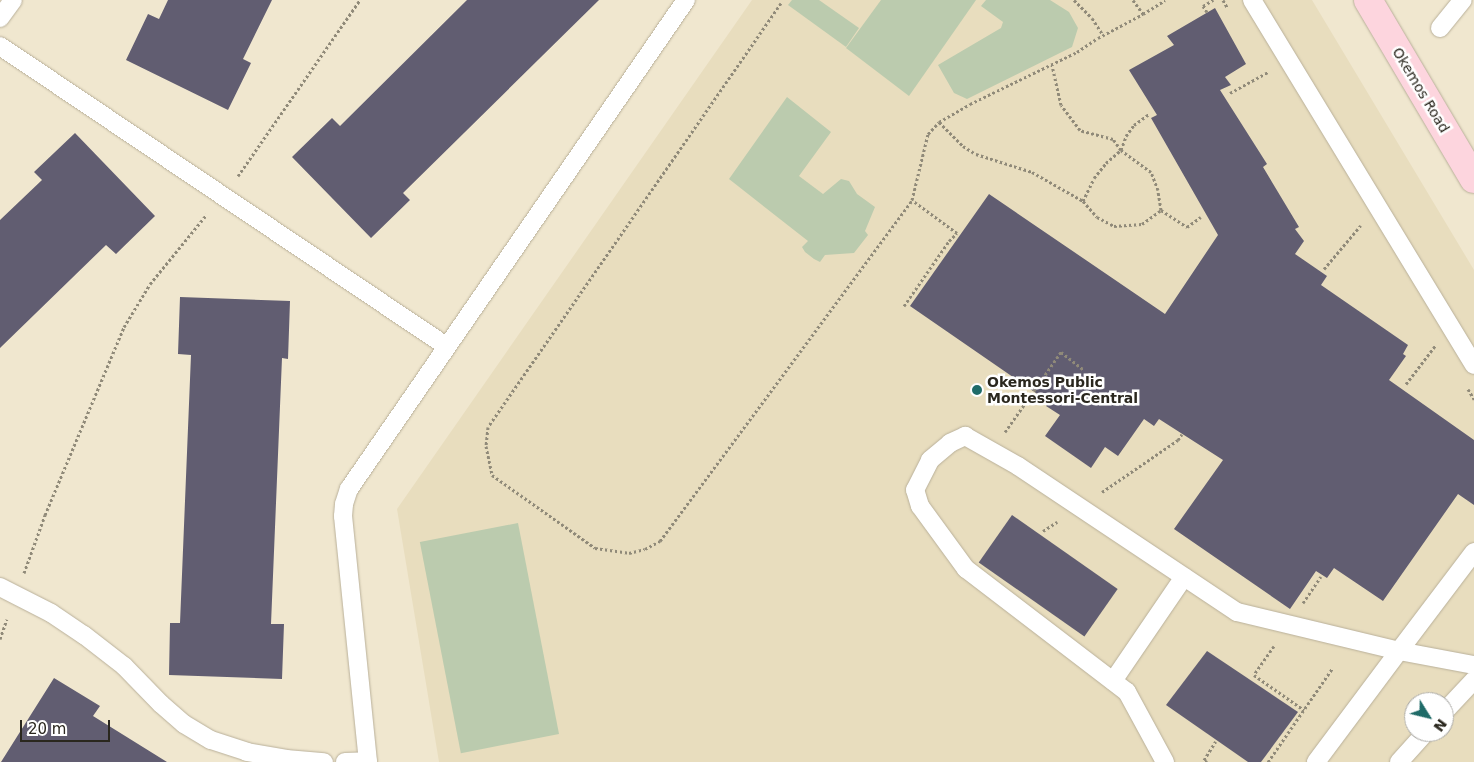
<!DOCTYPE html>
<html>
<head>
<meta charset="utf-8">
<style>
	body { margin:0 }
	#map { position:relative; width:1474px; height:762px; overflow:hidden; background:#f0e7cf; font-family:"DejaVu Sans",sans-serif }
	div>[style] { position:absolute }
	.built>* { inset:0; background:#e8ddbe }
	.green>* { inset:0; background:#bbcbae; transform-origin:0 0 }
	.building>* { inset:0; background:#615d71; transform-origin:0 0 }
	.path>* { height:3px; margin-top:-1.5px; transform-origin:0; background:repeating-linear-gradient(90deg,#908a79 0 2.5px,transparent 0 5px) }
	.roads { filter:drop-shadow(0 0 1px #b9b09a) drop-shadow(0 0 1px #b9b09a) }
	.lane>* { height:18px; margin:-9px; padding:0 9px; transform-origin:9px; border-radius:9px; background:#fff }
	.secondary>* { height:28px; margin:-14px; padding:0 14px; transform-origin:14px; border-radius:14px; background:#fdd5de }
	.dots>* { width:14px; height:14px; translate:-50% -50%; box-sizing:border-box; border:2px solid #fff; border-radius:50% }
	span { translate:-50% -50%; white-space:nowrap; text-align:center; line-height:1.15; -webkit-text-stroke:5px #fff; paint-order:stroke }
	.street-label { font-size:14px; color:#2a271e }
	.poi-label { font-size:14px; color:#2a271e; font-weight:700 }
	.left { translate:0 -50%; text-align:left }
	.north { position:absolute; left:1404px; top:692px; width:50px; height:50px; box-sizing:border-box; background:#fff; border:1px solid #aaa9a5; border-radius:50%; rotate:126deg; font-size:14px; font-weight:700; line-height:20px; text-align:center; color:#2a271e }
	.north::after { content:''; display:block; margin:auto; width:18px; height:22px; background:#1f6b68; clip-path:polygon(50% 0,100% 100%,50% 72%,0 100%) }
	.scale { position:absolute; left:20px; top:720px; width:90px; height:22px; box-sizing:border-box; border:2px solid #2a271e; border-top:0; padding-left:6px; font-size:15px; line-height:18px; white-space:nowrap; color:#2a271e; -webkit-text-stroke:4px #fff; paint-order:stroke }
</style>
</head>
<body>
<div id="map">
	<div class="built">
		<i style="clip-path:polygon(evenodd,752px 0,1312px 0,1474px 270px,1474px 762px,439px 762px,397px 509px,752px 0,1414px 702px,1444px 702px,1444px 732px,1414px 732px,1414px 702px)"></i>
	</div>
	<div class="green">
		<i style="clip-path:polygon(792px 0,819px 0,859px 28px,846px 47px,788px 5px)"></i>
		<i style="clip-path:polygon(881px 0,976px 0,909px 96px,846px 48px)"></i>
		<i style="clip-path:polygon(986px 0,1050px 0,1069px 12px,1078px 28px,1072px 47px,967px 99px,954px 93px,938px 65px,1001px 28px,1003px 22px,981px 6px)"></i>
		<i style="clip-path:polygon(787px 97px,831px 132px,799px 176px,823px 194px,841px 179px,849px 181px,857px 194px,875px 207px,865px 231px,868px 235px,854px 253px,825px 255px,820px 262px,814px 259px,805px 252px,802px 247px,808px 241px,729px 179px)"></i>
		<i style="left:518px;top:523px;width:215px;height:100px;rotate:79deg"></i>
	</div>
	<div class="building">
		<i style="clip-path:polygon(168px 0,272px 0,243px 59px,251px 63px,228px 110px,126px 60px,148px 14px,159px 19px)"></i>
		<i style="clip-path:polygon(467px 0,599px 0,403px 193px,410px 200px,371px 238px,292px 157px,332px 118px,340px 126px)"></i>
		<i style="clip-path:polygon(1215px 8px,1246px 64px,1225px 77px,1231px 85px,1220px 90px,1267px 164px,1263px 167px,1299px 227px,1295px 229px,1304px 241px,1295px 254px,1327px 276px,1321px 285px,1408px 345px,1403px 354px,1406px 356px,1389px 380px,1474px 440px,1474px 505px,1458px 494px,1383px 601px,1334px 568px,1327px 578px,1316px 571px,1290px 609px,1174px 529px,1223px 460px,1159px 419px,1154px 426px,1144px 419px,1118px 456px,1105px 447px,1091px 468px,1045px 436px,1060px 415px,1046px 406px,1049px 402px,910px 306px,989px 194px,1165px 314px,1218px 235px,1151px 118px,1157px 115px,1129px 70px,1174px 45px,1167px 36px)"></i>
		<i style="clip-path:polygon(75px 133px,155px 216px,116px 254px,106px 245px,0 348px,0 220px,42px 180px,34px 172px)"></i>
		<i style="clip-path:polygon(180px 297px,290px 301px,288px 359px,282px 358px,271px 624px,284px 624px,282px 679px,169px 675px,170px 623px,180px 623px,191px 355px,178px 354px)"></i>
		<i style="left:1012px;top:515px;width:129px;height:58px;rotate:35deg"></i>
		<i style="clip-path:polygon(1207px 651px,1298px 712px,1261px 762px,1248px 762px,1166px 705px)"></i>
		<i style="clip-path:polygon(54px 678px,100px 706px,93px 716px,167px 762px,1px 762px)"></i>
	</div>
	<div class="path">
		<i style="left:1074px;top:0;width:25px;rotate:45deg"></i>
		<i style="left:1092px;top:18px;width:20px;rotate:57deg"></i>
		<i style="left:1133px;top:0;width:17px;rotate:54deg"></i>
		<i style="left:1143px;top:14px;width:26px;rotate:-32deg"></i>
		<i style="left:1223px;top:0;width:8px;rotate:60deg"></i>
		<i style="left:781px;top:3px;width:515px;rotate:124.65deg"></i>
		<i style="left:488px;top:427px;width:19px;rotate:96deg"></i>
		<i style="left:486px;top:446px;width:30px;rotate:78deg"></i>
		<i style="left:492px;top:475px;width:126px;rotate:35.3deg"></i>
		<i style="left:595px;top:548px;width:34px;rotate:8deg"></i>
		<i style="left:629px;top:553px;width:16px;rotate:-14deg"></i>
		<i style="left:645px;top:549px;width:17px;rotate:-28deg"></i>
		<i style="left:660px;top:541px;width:424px;rotate:-53.5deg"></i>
		<i style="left:912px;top:200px;width:68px;rotate:-76.4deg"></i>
		<i style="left:928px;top:134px;width:16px;rotate:-47deg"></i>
		<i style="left:939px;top:122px;width:36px;rotate:-30deg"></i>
		<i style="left:970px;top:104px;width:119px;rotate:-25.9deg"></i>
		<i style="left:1077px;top:52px;width:25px;rotate:-34deg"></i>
		<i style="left:1098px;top:38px;width:51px;rotate:-28.1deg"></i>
		<i style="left:1207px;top:12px;width:7px;rotate:-124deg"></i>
		<i style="left:1203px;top:6px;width:12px;rotate:-31deg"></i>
		<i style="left:1230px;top:93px;width:43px;rotate:-28.9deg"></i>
		<i style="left:939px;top:122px;width:34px;rotate:45deg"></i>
		<i style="left:963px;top:146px;width:15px;rotate:32deg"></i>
		<i style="left:976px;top:154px;width:59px;rotate:17.8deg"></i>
		<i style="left:1032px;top:172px;width:59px;rotate:29.6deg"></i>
		<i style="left:1083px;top:201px;width:21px;rotate:49deg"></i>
		<i style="left:1097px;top:217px;width:19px;rotate:28deg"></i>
		<i style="left:1114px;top:226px;width:28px;rotate:-4deg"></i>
		<i style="left:1142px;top:224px;width:24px;rotate:-36deg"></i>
		<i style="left:1161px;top:210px;width:20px;rotate:-99deg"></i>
		<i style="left:1158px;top:190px;width:19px;rotate:-111deg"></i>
		<i style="left:1151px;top:172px;width:37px;rotate:-144deg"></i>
		<i style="left:1121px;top:150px;width:14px;rotate:-126deg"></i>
		<i style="left:1113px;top:139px;width:34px;rotate:-165deg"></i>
		<i style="left:1080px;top:130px;width:31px;rotate:-127deg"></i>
		<i style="left:1061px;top:105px;width:41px;rotate:-102.7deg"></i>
		<i style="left:238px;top:176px;width:214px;rotate:-55.3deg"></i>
		<i style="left:1083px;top:201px;width:25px;rotate:-64deg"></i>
		<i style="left:1094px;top:178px;width:19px;rotate:-51deg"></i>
		<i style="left:1106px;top:163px;width:20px;rotate:-41deg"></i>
		<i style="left:1121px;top:150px;width:15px;rotate:-70deg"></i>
		<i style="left:1126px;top:136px;width:14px;rotate:-54deg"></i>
		<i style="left:1134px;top:125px;width:19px;rotate:-36deg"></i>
		<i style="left:1161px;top:210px;width:31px;rotate:33deg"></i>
		<i style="left:1187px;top:227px;width:17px;rotate:-36deg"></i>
		<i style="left:1324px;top:269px;width:57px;rotate:-49.9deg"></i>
		<i style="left:904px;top:306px;width:79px;rotate:-55.3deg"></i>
		<i style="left:949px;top:241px;width:11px;rotate:-45deg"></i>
		<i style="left:957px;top:233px;width:56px;rotate:-143.7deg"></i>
		<i style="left:1406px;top:384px;width:48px;rotate:-52.7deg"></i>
		<i style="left:1468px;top:389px;width:12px;rotate:59deg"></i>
		<i style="left:1005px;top:432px;width:98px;rotate:-55deg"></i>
		<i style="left:1061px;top:352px;width:28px;rotate:38deg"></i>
		<i style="left:1102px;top:492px;width:92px;rotate:-34.4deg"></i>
		<i style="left:1178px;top:440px;width:7px;rotate:-56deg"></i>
		<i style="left:1043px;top:531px;width:17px;rotate:-33deg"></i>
		<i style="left:24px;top:573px;width:62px;rotate:-70.1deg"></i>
		<i style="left:45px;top:515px;width:204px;rotate:-67.2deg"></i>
		<i style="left:124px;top:327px;width:50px;rotate:-58.8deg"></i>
		<i style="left:150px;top:284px;width:90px;rotate:-50.8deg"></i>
		<i style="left:1303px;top:603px;width:32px;rotate:-56deg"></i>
		<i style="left:0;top:639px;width:21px;rotate:-71deg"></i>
		<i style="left:1274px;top:646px;width:35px;rotate:125deg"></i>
		<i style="left:1254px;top:675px;width:61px;rotate:35deg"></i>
		<i style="left:1207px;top:762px;width:4px;rotate:-146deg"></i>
		<i style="left:1204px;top:760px;width:22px;rotate:-58deg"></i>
		<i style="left:1268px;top:762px;width:113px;rotate:-55.5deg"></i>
	</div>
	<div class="roads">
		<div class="lane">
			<i style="left:1252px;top:0;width:427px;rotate:58.7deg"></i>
			<i style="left:0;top:18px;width:22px;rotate:-54deg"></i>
			<i style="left:1440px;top:28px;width:36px;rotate:-51deg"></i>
			<i style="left:0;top:46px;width:538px;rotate:33.93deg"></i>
			<i style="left:0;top:587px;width:57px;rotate:27deg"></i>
			<i style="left:51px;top:613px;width:40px;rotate:34deg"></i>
			<i style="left:84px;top:635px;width:51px;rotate:37.8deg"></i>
			<i style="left:124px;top:666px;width:53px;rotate:45.8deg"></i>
			<i style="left:161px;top:704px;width:30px;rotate:41deg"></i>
			<i style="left:184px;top:724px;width:31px;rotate:31deg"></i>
			<i style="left:211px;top:740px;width:38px;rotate:18deg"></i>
			<i style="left:247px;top:752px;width:40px;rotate:10deg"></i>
			<i style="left:286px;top:759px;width:38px;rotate:5deg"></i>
			<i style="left:1113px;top:681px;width:126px;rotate:-55.7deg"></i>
			<i style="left:1444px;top:712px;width:44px;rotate:-46.8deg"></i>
			<i style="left:345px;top:762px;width:23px;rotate:-2deg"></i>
			<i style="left:368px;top:762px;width:247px;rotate:-95.8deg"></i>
			<i style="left:343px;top:516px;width:12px;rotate:-85deg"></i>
			<i style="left:344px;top:504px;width:16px;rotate:-72deg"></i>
			<i style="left:349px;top:489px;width:594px;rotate:-55.43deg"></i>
			<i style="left:1165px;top:762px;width:80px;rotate:-118.5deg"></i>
			<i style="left:1127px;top:692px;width:203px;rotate:-142.6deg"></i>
			<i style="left:966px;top:569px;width:78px;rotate:-126.1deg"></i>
			<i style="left:920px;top:506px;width:17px;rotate:-107deg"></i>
			<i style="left:915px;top:490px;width:34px;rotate:-63deg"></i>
			<i style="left:930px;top:460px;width:26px;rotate:-40deg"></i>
			<i style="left:950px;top:443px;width:17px;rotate:-25deg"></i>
			<i style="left:965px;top:436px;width:61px;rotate:29.5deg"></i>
			<i style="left:1018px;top:466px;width:263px;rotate:33.7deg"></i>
			<i style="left:1237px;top:612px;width:167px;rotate:13.5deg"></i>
			<i style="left:1399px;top:651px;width:124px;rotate:-52.9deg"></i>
			<i style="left:1316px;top:762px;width:139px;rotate:-53.2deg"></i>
			<i style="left:1399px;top:651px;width:76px;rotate:10.6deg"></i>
			<i style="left:1399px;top:762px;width:40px;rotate:-48deg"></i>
		</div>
		<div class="secondary">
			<i style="left:1368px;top:0;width:208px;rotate:59.4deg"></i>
		</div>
	</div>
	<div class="dots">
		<i style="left:977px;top:390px;background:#1f6b68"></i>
	</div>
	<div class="street-label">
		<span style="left:1421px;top:90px;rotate:59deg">Okemos Road</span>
	</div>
	<div class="poi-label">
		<span class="left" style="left:987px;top:390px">Okemos Public<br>Montessori-Central</span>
	</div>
	<div class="north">N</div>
	<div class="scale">20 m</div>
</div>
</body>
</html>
